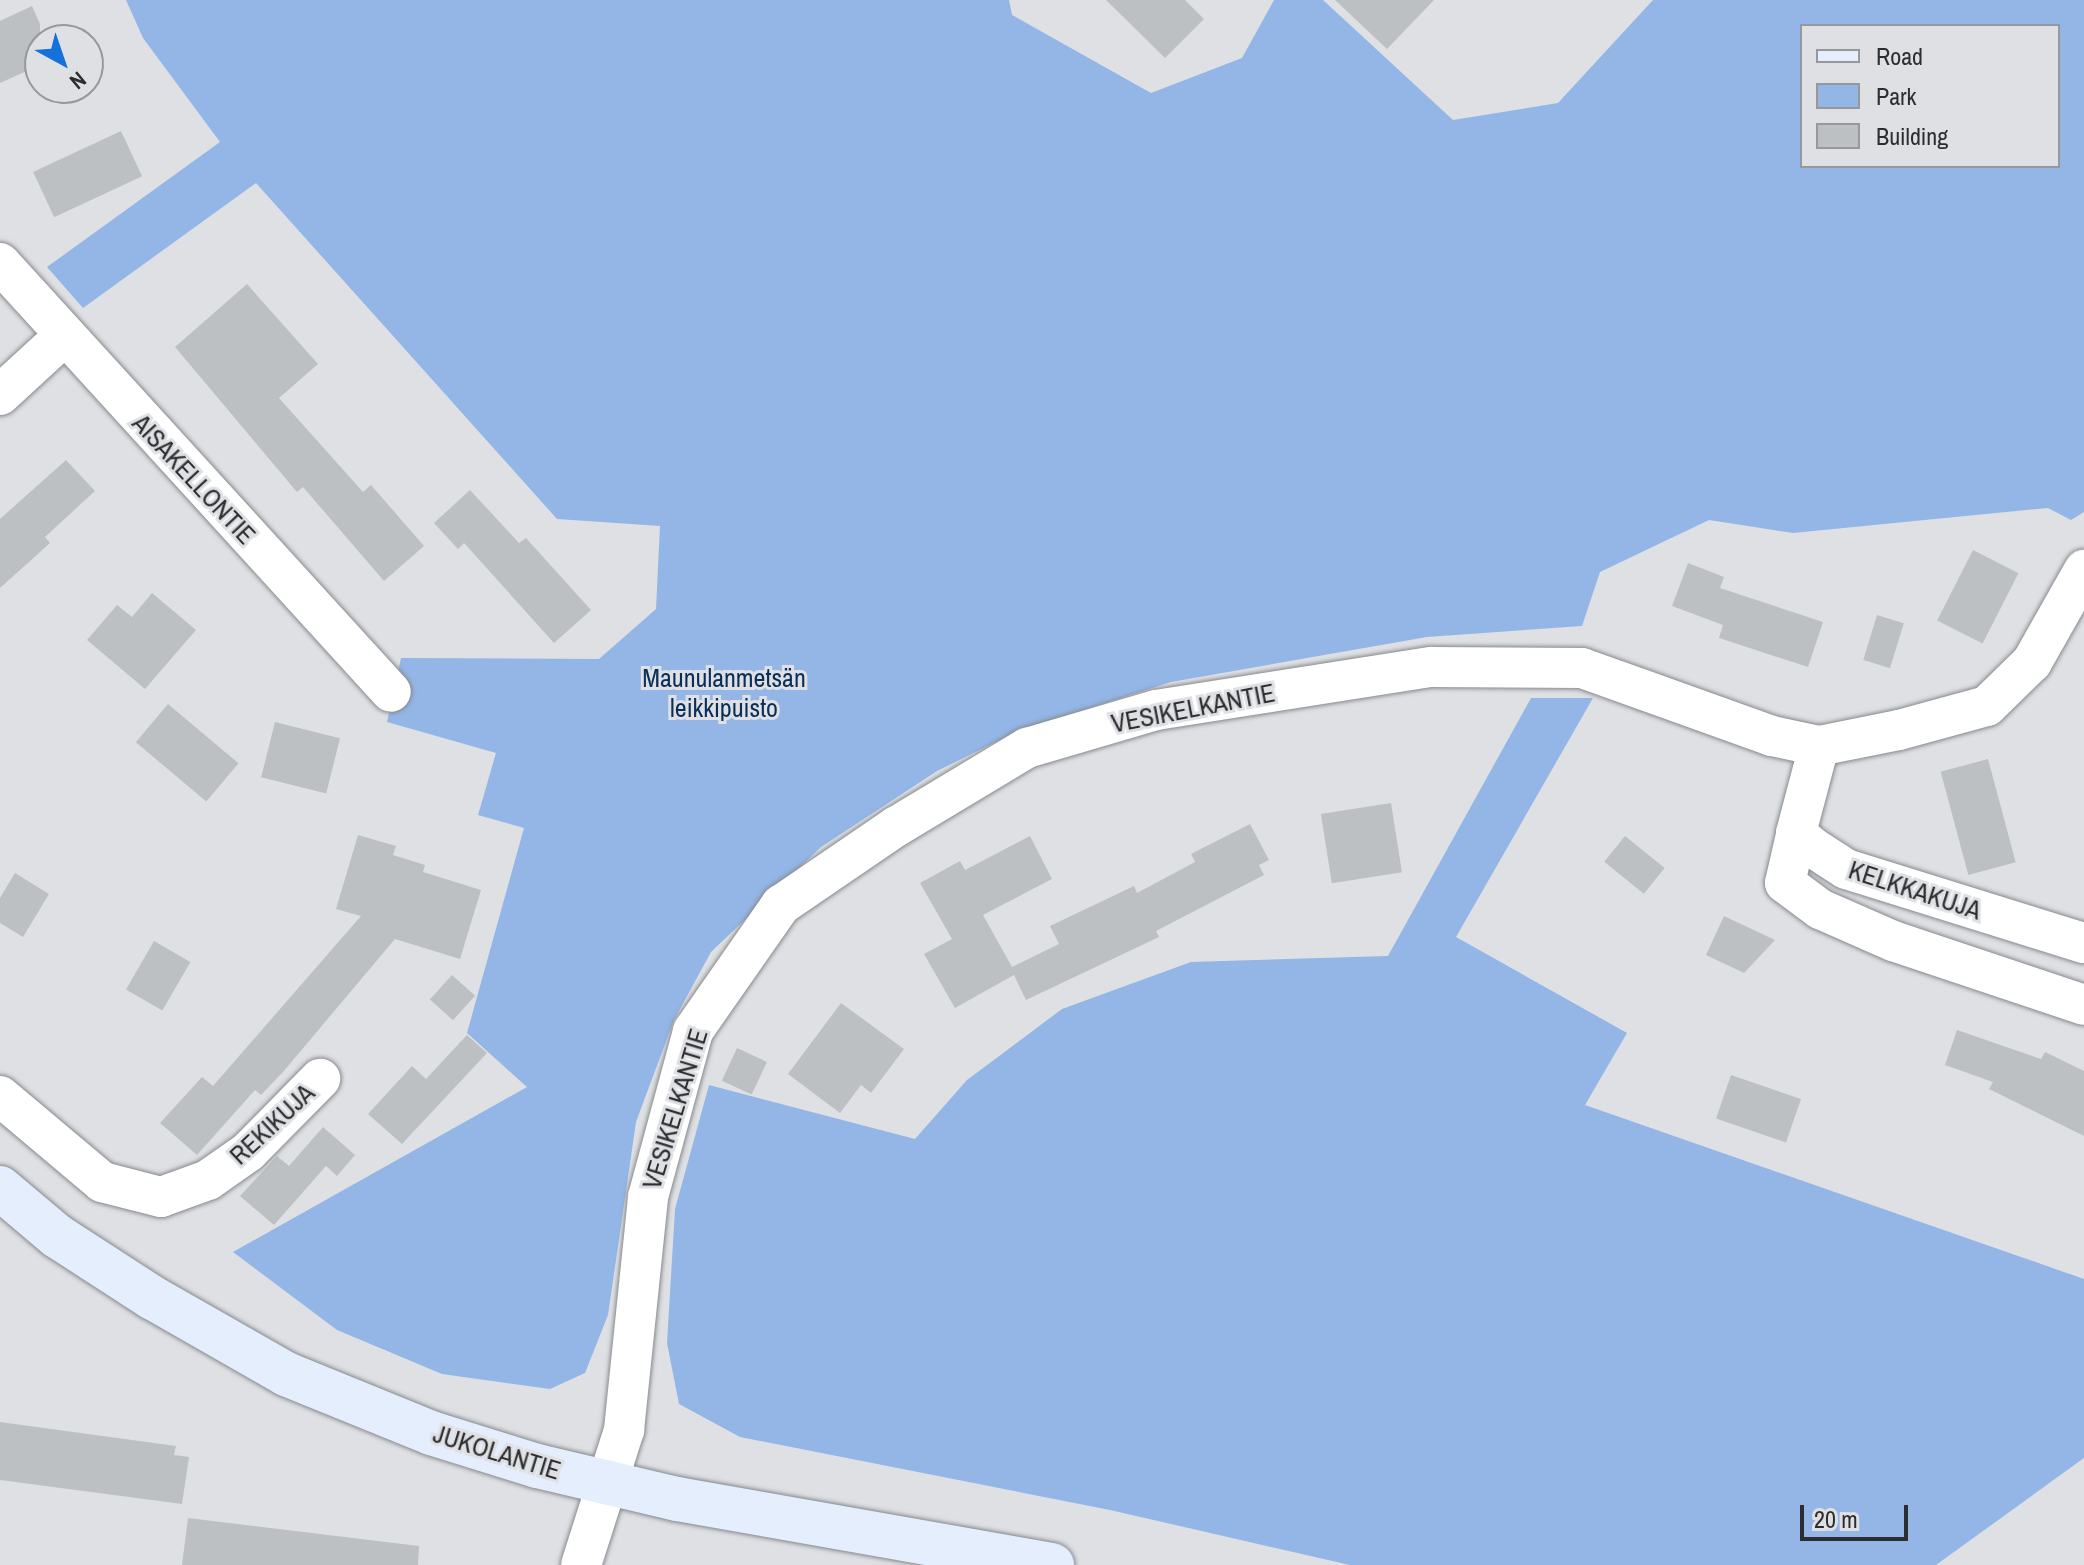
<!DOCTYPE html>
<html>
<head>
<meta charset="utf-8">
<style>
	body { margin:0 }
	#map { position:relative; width:2084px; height:1565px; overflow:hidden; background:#dee0e4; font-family:"Archivo Narrow",sans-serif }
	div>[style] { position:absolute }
	.green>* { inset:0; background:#93b6e6 }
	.building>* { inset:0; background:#bdc0c3; transform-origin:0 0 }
	.roads { filter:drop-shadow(0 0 2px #878a8d) drop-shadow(0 0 2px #878a8d) }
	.street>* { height:40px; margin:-20px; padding:0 20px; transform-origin:20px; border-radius:20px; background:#fff }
	.secondary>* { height:44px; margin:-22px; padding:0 22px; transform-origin:22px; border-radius:22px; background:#e4eefd }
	span { translate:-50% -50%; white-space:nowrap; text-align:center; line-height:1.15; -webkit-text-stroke:6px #dee0e4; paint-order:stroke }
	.street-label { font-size:26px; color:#2c2d2e }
	.park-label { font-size:26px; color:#0a2e5a }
	.legend { position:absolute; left:1800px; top:24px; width:260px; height:144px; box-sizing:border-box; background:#dee0e4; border:2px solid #97989b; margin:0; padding:10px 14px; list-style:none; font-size:24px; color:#2c2d2e }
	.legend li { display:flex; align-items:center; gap:16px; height:40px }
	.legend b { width:40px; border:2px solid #97989b }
	.north { position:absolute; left:24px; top:24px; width:80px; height:80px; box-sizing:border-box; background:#dee0e4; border:2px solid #97989b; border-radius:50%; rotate:140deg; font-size:22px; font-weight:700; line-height:32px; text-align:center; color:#2c2d2e }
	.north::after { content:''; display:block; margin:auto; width:28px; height:36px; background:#1670d9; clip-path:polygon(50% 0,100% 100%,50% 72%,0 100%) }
	.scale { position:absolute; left:1800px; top:1505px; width:108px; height:36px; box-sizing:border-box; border:4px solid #2c2d2e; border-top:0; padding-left:10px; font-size:24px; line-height:28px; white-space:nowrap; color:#2c2d2e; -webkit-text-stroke:6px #dee0e4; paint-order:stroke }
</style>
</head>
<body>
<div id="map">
	<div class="green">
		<i style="clip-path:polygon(evenodd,126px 0,1009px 0,1012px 15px,1151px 93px,1242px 58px,1274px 0,1323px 0,1453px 120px,1558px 103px,1653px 0,2084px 0,2084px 512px,2071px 520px,2048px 508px,1793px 533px,1709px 520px,1600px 572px,1582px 626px,1427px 637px,1171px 682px,1018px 731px,937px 771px,821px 847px,711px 952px,674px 1020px,636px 1122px,608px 1315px,585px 1373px,550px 1389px,442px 1374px,337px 1330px,233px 1252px,527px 1087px,467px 1033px,524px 828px,478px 815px,496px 753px,387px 722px,401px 658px,599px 659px,656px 609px,660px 526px,557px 519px,256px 183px,83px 308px,47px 267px,220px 142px,143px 38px,126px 0,1802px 26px,2058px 26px,2058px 166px,1802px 166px,1802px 26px)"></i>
		<i style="clip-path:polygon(1531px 698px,1593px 698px,1456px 937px,1627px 1033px,1585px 1105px,2084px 1279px,2084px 1458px,1936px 1565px,1350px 1565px,1110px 1510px,740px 1437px,679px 1404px,667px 1343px,675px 1209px,709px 1085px,915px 1139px,967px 1080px,1062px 1009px,1191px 962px,1388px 956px)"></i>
	</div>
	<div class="building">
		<i style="clip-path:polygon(1106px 0,1185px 0,1204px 19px,1165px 58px)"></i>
		<i style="clip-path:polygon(1335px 0,1434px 0,1387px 49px)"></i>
		<i style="clip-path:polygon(32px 6px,40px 24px,40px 65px,0 83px,0 21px)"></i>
		<i style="left:121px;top:131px;width:50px;height:97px;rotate:65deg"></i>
		<i style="clip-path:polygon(247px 284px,318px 364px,279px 398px,363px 492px,371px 485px,424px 546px,384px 581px,303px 487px,297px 492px,175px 347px)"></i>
		<i style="clip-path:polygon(66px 460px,95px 491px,45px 537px,50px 543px,0 588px,0 519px)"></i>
		<i style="clip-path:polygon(470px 490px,519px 543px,526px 538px,591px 610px,554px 643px,464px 543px,458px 549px,434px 523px)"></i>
		<i style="left:1973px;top:550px;width:51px;height:79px;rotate:27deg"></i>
		<i style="clip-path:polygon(1688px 563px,1724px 577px,1720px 588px,1823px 622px,1808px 667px,1719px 638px,1723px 625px,1672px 606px)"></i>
		<i style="clip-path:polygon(152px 593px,196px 630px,145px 689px,87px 640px,117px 605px,132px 617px)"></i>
		<i style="left:1877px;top:615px;width:28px;height:47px;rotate:17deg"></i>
		<i style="left:168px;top:704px;width:92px;height:50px;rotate:40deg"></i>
		<i style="left:275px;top:722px;width:67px;height:57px;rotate:14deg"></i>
		<i style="left:1988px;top:759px;width:107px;height:49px;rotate:75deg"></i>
		<i style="left:1391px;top:803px;width:70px;height:71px;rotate:81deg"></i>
		<i style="clip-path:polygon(1250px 824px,1269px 860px,1259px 865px,1264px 875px,1156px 931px,1159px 937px,1026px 1000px,1014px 975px,955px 1008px,924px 954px,952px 939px,920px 883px,960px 861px,965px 870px,1030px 836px,1052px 879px,983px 915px,1012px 967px,1059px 944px,1050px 926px,1134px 886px,1137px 893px,1195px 862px,1191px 854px)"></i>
		<i style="clip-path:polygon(358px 835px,396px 846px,393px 855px,425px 865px,423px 872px,481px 890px,460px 959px,395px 939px,283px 1072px,261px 1095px,255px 1090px,197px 1155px,160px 1123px,202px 1077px,213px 1086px,361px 916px,336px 909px)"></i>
		<i style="left:1625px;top:836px;width:51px;height:33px;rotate:39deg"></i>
		<i style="clip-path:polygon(15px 873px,49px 894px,23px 937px,0 923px,0 898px)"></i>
		<i style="clip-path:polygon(1724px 916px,1775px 940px,1744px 973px,1706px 955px)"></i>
		<i style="left:154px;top:941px;width:42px;height:56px;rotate:30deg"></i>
		<i style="left:452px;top:975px;width:31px;height:33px;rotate:42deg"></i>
		<i style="clip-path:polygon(841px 1003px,904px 1049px,871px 1093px,861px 1085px,840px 1113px,788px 1074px)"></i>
		<i style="clip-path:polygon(1957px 1030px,2041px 1059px,2045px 1052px,2084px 1071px,2084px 1136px,1989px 1089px,1993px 1082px,1945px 1065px)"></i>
		<i style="clip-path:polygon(467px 1035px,487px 1053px,402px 1144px,368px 1114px,412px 1066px,426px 1079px)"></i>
		<i style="left:737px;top:1048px;width:33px;height:36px;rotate:25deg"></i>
		<i style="left:1731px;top:1075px;width:74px;height:46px;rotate:19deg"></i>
		<i style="clip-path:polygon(323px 1127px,355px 1155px,337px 1176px,326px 1166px,274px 1225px,240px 1196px,277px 1156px,289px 1166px)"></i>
		<i style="clip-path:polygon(0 1422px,176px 1446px,174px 1455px,189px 1457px,182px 1504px,0 1480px)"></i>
		<i style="clip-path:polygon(188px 1518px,419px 1546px,418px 1565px,182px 1565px)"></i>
	</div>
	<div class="roads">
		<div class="street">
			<i style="left:0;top:263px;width:580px;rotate:47.65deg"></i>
			<i style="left:0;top:395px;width:86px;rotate:-42.6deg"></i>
			<i style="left:1819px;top:746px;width:90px;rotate:104.8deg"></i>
			<i style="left:1796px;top:833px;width:21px;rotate:41deg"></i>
			<i style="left:1812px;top:847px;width:40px;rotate:32.9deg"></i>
			<i style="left:1846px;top:869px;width:249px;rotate:17.3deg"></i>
			<i style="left:1796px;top:835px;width:49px;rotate:102.9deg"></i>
			<i style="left:1785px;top:883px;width:44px;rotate:36.6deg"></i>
			<i style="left:1820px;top:909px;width:80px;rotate:23.7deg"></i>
			<i style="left:1893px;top:941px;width:201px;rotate:18.5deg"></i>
			<i style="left:0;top:1096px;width:133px;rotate:40.1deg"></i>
			<i style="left:102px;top:1182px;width:61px;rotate:14.3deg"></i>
			<i style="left:161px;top:1197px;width:50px;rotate:-19.9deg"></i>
			<i style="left:208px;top:1180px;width:49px;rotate:-35deg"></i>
			<i style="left:248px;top:1152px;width:103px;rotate:-45.4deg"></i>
			<i style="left:581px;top:1565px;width:142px;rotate:-72.3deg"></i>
			<i style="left:624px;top:1430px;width:234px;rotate:-84.1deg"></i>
			<i style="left:648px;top:1197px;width:172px;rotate:-74.8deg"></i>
			<i style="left:693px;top:1031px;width:154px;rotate:-55.1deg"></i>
			<i style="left:781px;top:905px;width:140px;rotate:-34.3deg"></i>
			<i style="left:897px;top:826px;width:152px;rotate:-31deg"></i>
			<i style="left:1027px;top:748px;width:134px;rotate:-16.4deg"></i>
			<i style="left:1156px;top:710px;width:279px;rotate:-8.9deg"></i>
			<i style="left:1432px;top:667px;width:150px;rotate:0.4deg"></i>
			<i style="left:1582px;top:668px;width:202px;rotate:19.7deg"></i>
			<i style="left:1772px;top:736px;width:48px;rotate:12deg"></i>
			<i style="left:1819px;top:746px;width:82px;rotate:-11.3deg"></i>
			<i style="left:1899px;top:730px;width:91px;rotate:-15.3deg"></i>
			<i style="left:1987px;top:706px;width:63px;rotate:-44.4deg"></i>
			<i style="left:2032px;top:662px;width:106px;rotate:-60.5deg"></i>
		</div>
		<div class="secondary">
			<i style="left:0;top:1188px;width:75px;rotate:40.1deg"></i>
			<i style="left:57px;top:1236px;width:114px;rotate:32.9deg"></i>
			<i style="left:153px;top:1298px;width:153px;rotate:29.7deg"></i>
			<i style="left:286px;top:1374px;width:157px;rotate:22.1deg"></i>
			<i style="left:431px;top:1433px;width:111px;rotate:17.3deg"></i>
			<i style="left:537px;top:1466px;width:144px;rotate:13.3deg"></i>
			<i style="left:677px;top:1499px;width:381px;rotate:10deg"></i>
		</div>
	</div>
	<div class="street-label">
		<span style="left:194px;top:479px;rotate:47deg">AISAKELLONTIE</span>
		<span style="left:1193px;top:708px;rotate:-11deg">VESIKELKANTIE</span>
		<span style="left:1915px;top:890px;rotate:18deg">KELKKAKUJA</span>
		<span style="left:675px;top:1109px;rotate:-73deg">VESIKELKANTIE</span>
		<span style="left:272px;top:1124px;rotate:-43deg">REKIKUJA</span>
		<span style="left:497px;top:1452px;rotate:17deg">JUKOLANTIE</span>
	</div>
	<div class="park-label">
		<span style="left:724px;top:693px">Maunulanmetsän<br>leikkipuisto</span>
	</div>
	<ul class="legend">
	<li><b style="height:10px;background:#e4eefd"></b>Road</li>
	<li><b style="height:22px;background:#93b6e6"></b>Park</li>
	<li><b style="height:22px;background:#bdc0c3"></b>Building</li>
	</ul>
	<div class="north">N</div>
	<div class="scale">20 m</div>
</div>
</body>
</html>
